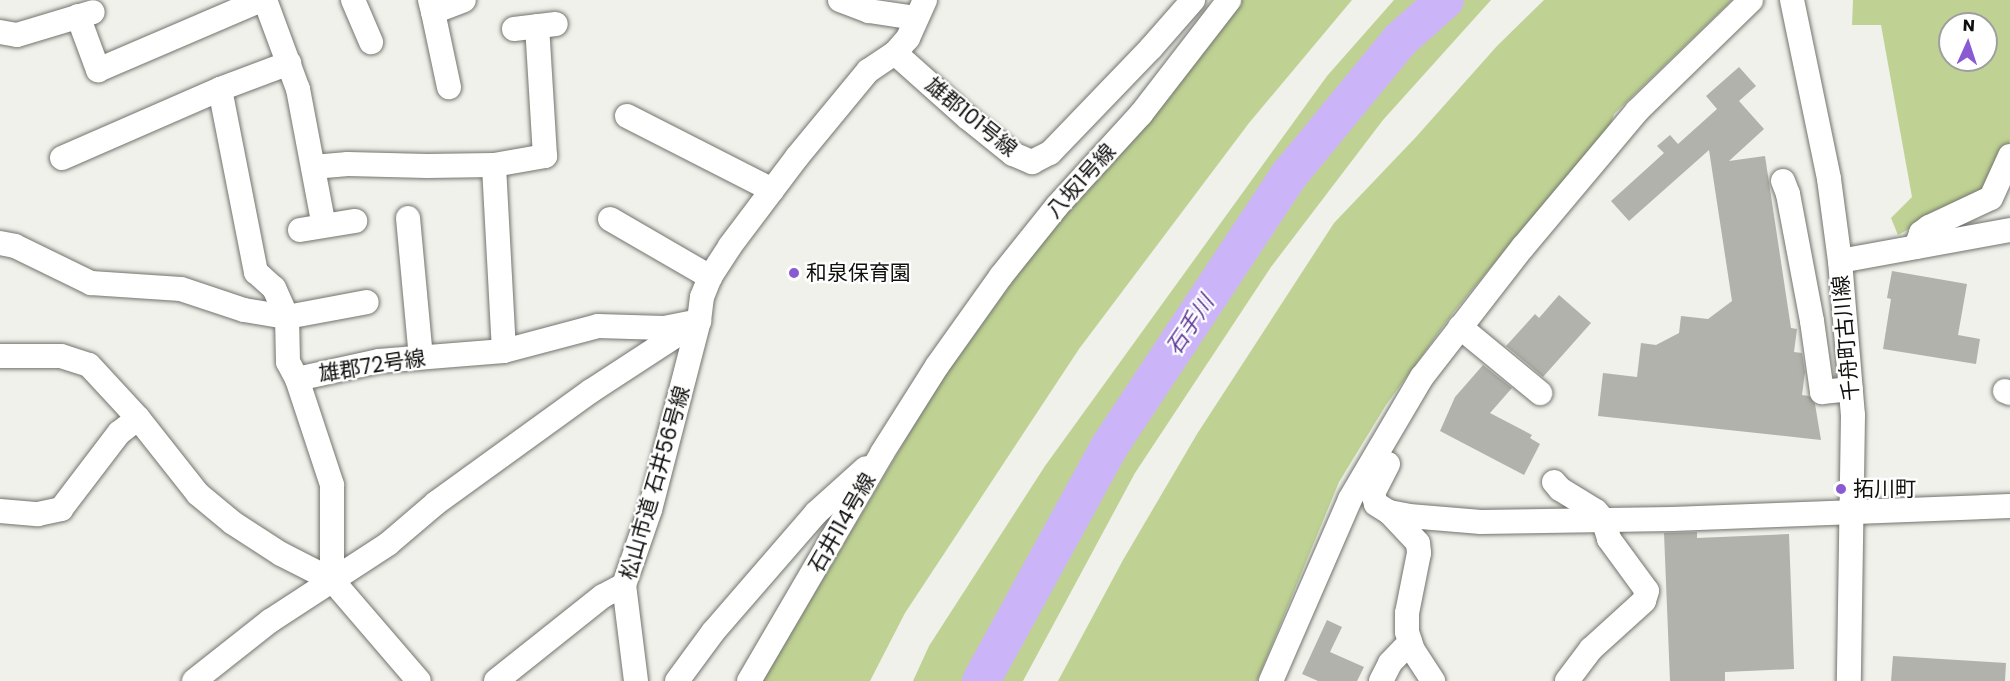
<!DOCTYPE html>
<html>
<head>
<meta charset="utf-8">
<style>
	body { margin:0 }
	#map { position:relative; width:2010px; height:681px; overflow:hidden; background:#eff1ea; font-family:Poppins,"Noto Sans JP",sans-serif }
	div>[style] { position:absolute }
	.green>* { inset:0; background:#bfd293 }
	.river>* { height:38px; margin:-19px; padding:0 19px; transform-origin:19px; border-radius:19px; background:#cbb5f8 }
	.building>* { inset:0; background:#b0b2ab }
	.roads { filter:drop-shadow(0 0 2px #72746e) drop-shadow(0 0 2px #72746e) }
	.minor>* { height:24px; margin:-12px; padding:0 12px; transform-origin:12px; border-radius:12px; background:#fff }
	.dots>* { width:16px; height:16px; translate:-50% -50%; box-sizing:border-box; border:3px solid #fff; border-radius:50% }
	span { translate:-50% -50%; white-space:nowrap; text-align:center; line-height:1.15; -webkit-text-stroke:4.5px #fff; paint-order:stroke }
	.street-label { font-size:21px; color:#0f100e }
	.poi-label { font-size:21px; color:#0f100e }
	.left { translate:0 -50%; text-align:left }
	.water-label { font-size:22px; color:#5e3796; font-style:italic }
	.north { position:absolute; left:1938px; top:12px; width:60px; height:60px; box-sizing:border-box; background:#fff; border:2px solid #9f9f9f; border-radius:50%; rotate:3deg; font-size:16px; font-weight:700; line-height:24px; text-align:center; color:#0f100e }
	.north::after { content:''; display:block; margin:auto; width:21px; height:27px; background:#8a5ad3; clip-path:polygon(50% 0,100% 100%,50% 72%,0 100%) }
</style>
</head>
<body>
<div id="map">
	<div class="green">
		<i style="clip-path:polygon(1242px 0,1352px 0,1249px 123px,1079px 349px,905px 613px,870px 681px,763px 681px,936px 388px,1037px 248px,1166px 98px)"></i>
		<i style="clip-path:polygon(1394px 0,1491px 0,1383px 120px,1271px 267px,1135px 473px,1023px 681px,913px 681px,929px 646px,1045px 466px,1327px 76px)"></i>
		<i style="clip-path:polygon(1544px 0,1732px 0,1614px 114px,1608px 133px,1529px 221px,1453px 313px,1386px 405px,1339px 482px,1257px 681px,1058px 681px,1123px 560px,1197px 434px,1334px 223px,1416px 137px,1497px 46px)"></i>
		<i style="clip-path:polygon(evenodd,1853px 0,2010px 0,2010px 141px,1991px 184px,1898px 235px,1891px 218px,1912px 197px,1881px 25px,1852px 25px,1853px 0,1950px 24px,1986px 24px,1986px 60px,1950px 60px,1950px 24px)"></i>
	</div>
	<div class="river">
		<i style="left:981px;top:681px;width:267px;rotate:-61.3deg"></i>
		<i style="left:1109px;top:447px;width:328px;rotate:-56.5deg"></i>
		<i style="left:1290px;top:174px;width:173px;rotate:-50.6deg"></i>
		<i style="left:1400px;top:40px;width:60px;rotate:-41.6deg"></i>
	</div>
	<div class="building">
		<i style="clip-path:polygon(1739px 67px,1756px 86px,1739px 101px,1764px 129px,1729px 161px,1765px 156px,1791px 328px,1797px 329px,1794px 352px,1802px 353px,1805px 372px,1802px 395px,1809px 396px,1815px 404px,1821px 440px,1598px 416px,1603px 373px,1637px 377px,1641px 343px,1656px 345px,1679px 333px,1681px 316px,1708px 319px,1732px 301px,1709px 150px,1629px 221px,1611px 201px,1664px 153px,1657px 146px,1670px 135px,1678px 144px,1717px 109px,1706px 96px)"></i>
		<i style="clip-path:polygon(1892px 271px,1967px 284px,1958px 335px,1980px 339px,1976px 364px,1883px 349px,1891px 299px,1887px 298px)"></i>
		<i style="clip-path:polygon(1559px 295px,1591px 323px,1543px 377px,1506px 346px,1535px 314px,1539px 318px)"></i>
		<i style="clip-path:polygon(1483px 365px,1512px 388px,1490px 413px,1532px 435px,1530px 438px,1540px 444px,1524px 475px,1440px 431px,1455px 397px)"></i>
		<i style="clip-path:polygon(1697px 532px,1697px 538px,1789px 534px,1794px 669px,1725px 672px,1725px 681px,1670px 681px,1664px 533px)"></i>
		<i style="clip-path:polygon(1327px 620px,1342px 627px,1330px 652px,1364px 667px,1357px 681px,1318px 681px,1302px 674px)"></i>
		<i style="clip-path:polygon(1893px 656px,2006px 663px,2005px 681px,1891px 681px)"></i>
	</div>
	<div class="roads">
		<div class="minor">
			<i style="left:265px;top:0;width:95px;rotate:69.7deg"></i>
			<i style="left:298px;top:89px;width:139px;rotate:79.3deg"></i>
			<i style="left:353px;top:0;width:46px;rotate:66.8deg"></i>
			<i style="left:430px;top:0;width:12px;rotate:76deg"></i>
			<i style="left:433px;top:12px;width:33px;rotate:-21deg"></i>
			<i style="left:840px;top:0;width:31px;rotate:21deg"></i>
			<i style="left:869px;top:11px;width:48px;rotate:8.5deg"></i>
			<i style="left:925px;top:0;width:42px;rotate:114.1deg"></i>
			<i style="left:908px;top:38px;width:20px;rotate:131deg"></i>
			<i style="left:895px;top:53px;width:98px;rotate:41.7deg"></i>
			<i style="left:968px;top:118px;width:58px;rotate:38.7deg"></i>
			<i style="left:1013px;top:154px;width:21px;rotate:23deg"></i>
			<i style="left:1032px;top:162px;width:20px;rotate:-27deg"></i>
			<i style="left:1050px;top:153px;width:146px;rotate:-46.1deg"></i>
			<i style="left:1151px;top:48px;width:64px;rotate:-48.8deg"></i>
			<i style="left:1792px;top:0;width:183px;rotate:78.3deg"></i>
			<i style="left:1829px;top:179px;width:83px;rotate:82.4deg"></i>
			<i style="left:1840px;top:261px;width:155px;rotate:85.2deg"></i>
			<i style="left:1853px;top:415px;width:266px;rotate:90.9deg"></i>
			<i style="left:433px;top:12px;width:77px;rotate:78deg"></i>
			<i style="left:78px;top:16px;width:58px;rotate:69.7deg"></i>
			<i style="left:98px;top:70px;width:177px;rotate:-23.2deg"></i>
			<i style="left:514px;top:29px;width:42px;rotate:-6.8deg"></i>
			<i style="left:0;top:32px;width:17px;rotate:10deg"></i>
			<i style="left:17px;top:35px;width:79px;rotate:-16.8deg"></i>
			<i style="left:220px;top:89px;width:187px;rotate:78.9deg"></i>
			<i style="left:256px;top:272px;width:24px;rotate:42deg"></i>
			<i style="left:274px;top:288px;width:32px;rotate:66deg"></i>
			<i style="left:287px;top:317px;width:81px;rotate:-10.6deg"></i>
			<i style="left:627px;top:116px;width:163px;rotate:27deg"></i>
			<i style="left:62px;top:158px;width:172px;rotate:-23.6deg"></i>
			<i style="left:220px;top:89px;width:74px;rotate:-20.6deg"></i>
			<i style="left:313px;top:167px;width:35px;rotate:-5deg"></i>
			<i style="left:348px;top:164px;width:79px;rotate:1.5deg"></i>
			<i style="left:427px;top:166px;width:67px;rotate:-0.9deg"></i>
			<i style="left:1783px;top:181px;width:14px;rotate:69deg"></i>
			<i style="left:1788px;top:194px;width:129px;rotate:79.3deg"></i>
			<i style="left:1812px;top:321px;width:72px;rotate:82deg"></i>
			<i style="left:1822px;top:392px;width:29px;rotate:-6deg"></i>
			<i style="left:408px;top:218px;width:140px;rotate:84.7deg"></i>
			<i style="left:610px;top:219px;width:116px;rotate:30.1deg"></i>
			<i style="left:300px;top:230px;width:56px;rotate:-9.3deg"></i>
			<i style="left:0;top:243px;width:15px;rotate:11deg"></i>
			<i style="left:15px;top:246px;width:85px;rotate:26deg"></i>
			<i style="left:91px;top:283px;width:90px;rotate:3.8deg"></i>
			<i style="left:181px;top:289px;width:66px;rotate:18.4deg"></i>
			<i style="left:244px;top:310px;width:44px;rotate:9.2deg"></i>
			<i style="left:287px;top:317px;width:45px;rotate:88.7deg"></i>
			<i style="left:288px;top:362px;width:19px;rotate:62deg"></i>
			<i style="left:297px;top:379px;width:84px;rotate:-12.4deg"></i>
			<i style="left:379px;top:361px;width:125px;rotate:-4.6deg"></i>
			<i style="left:504px;top:351px;width:97px;rotate:-14.9deg"></i>
			<i style="left:598px;top:326px;width:66px;rotate:1.7deg"></i>
			<i style="left:664px;top:328px;width:36px;rotate:-11deg"></i>
			<i style="left:1916px;top:247px;width:15px;rotate:-70deg"></i>
			<i style="left:1921px;top:233px;width:10px;rotate:-37deg"></i>
			<i style="left:1929px;top:227px;width:68px;rotate:-25.1deg"></i>
			<i style="left:1991px;top:198px;width:46px;rotate:-65.7deg"></i>
			<i style="left:1840px;top:261px;width:173px;rotate:-10.3deg"></i>
			<i style="left:1460px;top:327px;width:104px;rotate:39.5deg"></i>
			<i style="left:504px;top:351px;width:186px;rotate:-93.1deg"></i>
			<i style="left:494px;top:165px;width:52px;rotate:-10deg"></i>
			<i style="left:545px;top:156px;width:130px;rotate:-93.5deg"></i>
			<i style="left:0;top:356px;width:61px"></i>
			<i style="left:61px;top:356px;width:29px;rotate:18deg"></i>
			<i style="left:89px;top:365px;width:72px;rotate:47.2deg"></i>
			<i style="left:138px;top:418px;width:97px;rotate:51.7deg"></i>
			<i style="left:198px;top:494px;width:45px;rotate:39.6deg"></i>
			<i style="left:233px;top:523px;width:57px;rotate:32.9deg"></i>
			<i style="left:281px;top:554px;width:57px;rotate:27deg"></i>
			<i style="left:332px;top:580px;width:133px;rotate:49.3deg"></i>
			<i style="left:297px;top:379px;width:112px;rotate:71.7deg"></i>
			<i style="left:332px;top:485px;width:95px;rotate:90deg"></i>
			<i style="left:2005px;top:391px;width:5px;rotate:22deg"></i>
			<i style="left:1388px;top:464px;width:33px;rotate:117deg"></i>
			<i style="left:1373px;top:493px;width:11px;rotate:75deg"></i>
			<i style="left:1376px;top:504px;width:15px;rotate:32deg"></i>
			<i style="left:1389px;top:512px;width:20px;rotate:11deg"></i>
			<i style="left:1409px;top:516px;width:72px;rotate:4.8deg"></i>
			<i style="left:1481px;top:522px;width:191px;rotate:-0.9deg"></i>
			<i style="left:1672px;top:519px;width:338px;rotate:-2.2deg"></i>
			<i style="left:1554px;top:482px;width:9px;rotate:49deg"></i>
			<i style="left:1560px;top:489px;width:42px;rotate:31.4deg"></i>
			<i style="left:1596px;top:511px;width:11px;rotate:49deg"></i>
			<i style="left:1603px;top:519px;width:21px;rotate:73deg"></i>
			<i style="left:1609px;top:539px;width:64px;rotate:53.8deg"></i>
			<i style="left:1647px;top:591px;width:10px;rotate:107deg"></i>
			<i style="left:1644px;top:601px;width:72px;rotate:137.8deg"></i>
			<i style="left:1591px;top:649px;width:40px;rotate:127deg"></i>
			<i style="left:0;top:511px;width:38px;rotate:5deg"></i>
			<i style="left:38px;top:514px;width:24px;rotate:-12deg"></i>
			<i style="left:61px;top:509px;width:96px;rotate:-52.7deg"></i>
			<i style="left:119px;top:433px;width:24px;rotate:-38deg"></i>
			<i style="left:1389px;top:512px;width:42px;rotate:46.9deg"></i>
			<i style="left:1418px;top:543px;width:10px;rotate:84deg"></i>
			<i style="left:1419px;top:553px;width:61px;rotate:101.3deg"></i>
			<i style="left:1407px;top:613px;width:19px;rotate:90deg"></i>
			<i style="left:1407px;top:632px;width:19px;rotate:72deg"></i>
			<i style="left:1413px;top:650px;width:37px;rotate:57deg"></i>
			<i style="left:194px;top:681px;width:97px;rotate:-38.3deg"></i>
			<i style="left:270px;top:621px;width:141px;rotate:-33.1deg"></i>
			<i style="left:388px;top:544px;width:63px;rotate:-40.5deg"></i>
			<i style="left:436px;top:503px;width:191px;rotate:-35.9deg"></i>
			<i style="left:591px;top:391px;width:117px;rotate:-33.1deg"></i>
			<i style="left:496px;top:681px;width:137px;rotate:-38.5deg"></i>
			<i style="left:603px;top:596px;width:24px;rotate:-28deg"></i>
			<i style="left:636px;top:681px;width:97px;rotate:-97.1deg"></i>
			<i style="left:624px;top:585px;width:79px;rotate:-70.9deg"></i>
			<i style="left:650px;top:510px;width:195px;rotate:-75.5deg"></i>
			<i style="left:699px;top:321px;width:24px;rotate:-83deg"></i>
			<i style="left:702px;top:297px;width:22px;rotate:-68deg"></i>
			<i style="left:710px;top:277px;width:37px;rotate:-57deg"></i>
			<i style="left:730px;top:246px;width:111px;rotate:-53deg"></i>
			<i style="left:797px;top:157px;width:112px;rotate:-50.5deg"></i>
			<i style="left:868px;top:71px;width:32px;rotate:-34deg"></i>
			<i style="left:677px;top:681px;width:61px;rotate:-53.7deg"></i>
			<i style="left:713px;top:632px;width:157px;rotate:-49.1deg"></i>
			<i style="left:816px;top:513px;width:67px;rotate:-42deg"></i>
			<i style="left:749px;top:681px;width:264px;rotate:-59.7deg"></i>
			<i style="left:882px;top:453px;width:103px;rotate:-57.7deg"></i>
			<i style="left:937px;top:366px;width:110px;rotate:-54.6deg"></i>
			<i style="left:1001px;top:276px;width:90px;rotate:-51.3deg"></i>
			<i style="left:1057px;top:206px;width:125px;rotate:-47.6deg"></i>
			<i style="left:1141px;top:114px;width:144px;rotate:-52.3deg"></i>
			<i style="left:1271px;top:681px;width:198px;rotate:-66.5deg"></i>
			<i style="left:1350px;top:499px;width:142px;rotate:-59.5deg"></i>
			<i style="left:1422px;top:377px;width:165px;rotate:-52.2deg"></i>
			<i style="left:1523px;top:247px;width:177px;rotate:-50deg"></i>
			<i style="left:1637px;top:111px;width:159px;rotate:-44.2deg"></i>
			<i style="left:1381px;top:681px;width:20px;rotate:-63deg"></i>
			<i style="left:1390px;top:663px;width:29px;rotate:-46deg"></i>
		</div>
	</div>
	<div class="dots">
		<i style="left:794px;top:273px;background:#8a5ad3"></i>
		<i style="left:1841px;top:489px;background:#8a5ad3"></i>
	</div>
	<div class="street-label">
		<span style="left:971px;top:117px;rotate:39deg">雄郡101号線</span>
		<span style="left:1081px;top:181px;rotate:-48deg">八坂1号線</span>
		<span style="left:1846px;top:338px;rotate:-95deg">千舟町古川線</span>
		<span style="left:372px;top:366px;rotate:-9deg">雄郡72号線</span>
		<span style="left:655px;top:483px;rotate:-74deg">松山市道 石井56号線</span>
		<span style="left:842px;top:523px;rotate:-60deg">石井114号線</span>
	</div>
	<div class="poi-label">
		<span class="left" style="left:806px;top:273px">和泉保育園</span>
		<span class="left" style="left:1853px;top:489px">拓川町</span>
	</div>
	<div class="water-label">
		<span style="left:1190px;top:325px;rotate:-56deg">石手川</span>
	</div>
	<div class="north">N</div>
</div>
</body>
</html>
